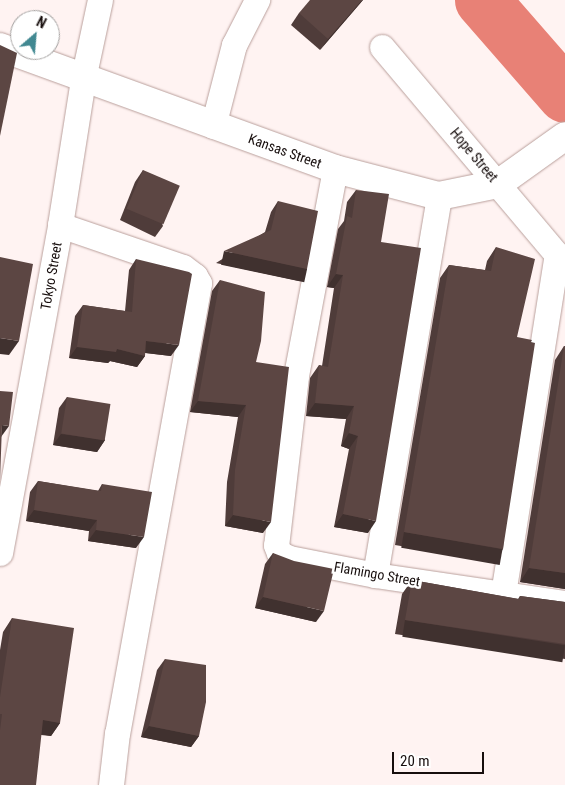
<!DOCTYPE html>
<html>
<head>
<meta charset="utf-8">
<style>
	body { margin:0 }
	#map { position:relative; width:565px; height:785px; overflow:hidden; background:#fff3f2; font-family:"Roboto Condensed",sans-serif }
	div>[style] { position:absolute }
	.river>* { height:55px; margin:-27.5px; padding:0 27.5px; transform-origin:27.5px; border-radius:27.5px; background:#e88176 }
	.roads { filter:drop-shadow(0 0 1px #baa09c) drop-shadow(0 0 1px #baa09c) }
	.minor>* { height:25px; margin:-12.5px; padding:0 12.5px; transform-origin:12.5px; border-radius:12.5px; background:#fff }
	.tertiary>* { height:28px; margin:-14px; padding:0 14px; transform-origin:14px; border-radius:14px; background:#fff }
	.wall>* { inset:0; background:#4f3c3a }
	.shaded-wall>* { inset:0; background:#40312f; transform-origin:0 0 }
	.building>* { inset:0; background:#5c4643; transform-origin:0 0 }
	span { translate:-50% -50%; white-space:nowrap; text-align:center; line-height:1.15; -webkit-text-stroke:5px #fff; paint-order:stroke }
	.street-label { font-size:14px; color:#170e0d }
	.north { position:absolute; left:10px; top:10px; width:50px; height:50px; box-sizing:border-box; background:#fff; border:1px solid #a29f9e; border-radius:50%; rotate:27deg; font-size:14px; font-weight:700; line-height:20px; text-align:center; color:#170e0d }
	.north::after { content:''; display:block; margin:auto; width:18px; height:22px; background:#418891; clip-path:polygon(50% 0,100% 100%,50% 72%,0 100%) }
	.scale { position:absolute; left:392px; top:752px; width:92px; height:22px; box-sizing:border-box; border:2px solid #170e0d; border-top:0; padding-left:6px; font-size:15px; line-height:18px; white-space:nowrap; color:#170e0d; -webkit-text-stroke:4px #fff; paint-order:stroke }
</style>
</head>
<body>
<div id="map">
	<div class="river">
		<i style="left:482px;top:0;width:126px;rotate:48.9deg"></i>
	</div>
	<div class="roads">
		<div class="minor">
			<i style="left:382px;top:47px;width:284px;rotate:49.9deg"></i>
			<i style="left:213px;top:126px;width:84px;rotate:-75.5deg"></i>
			<i style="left:234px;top:45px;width:51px;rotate:-62.9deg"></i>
			<i style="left:335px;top:169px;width:211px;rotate:100.7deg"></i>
			<i style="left:296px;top:376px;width:170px;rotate:96.7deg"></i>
			<i style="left:276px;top:545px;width:9px;rotate:69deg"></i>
			<i style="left:279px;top:553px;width:11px;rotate:27deg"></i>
			<i style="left:289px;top:558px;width:88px;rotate:11.2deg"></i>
			<i style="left:375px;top:575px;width:192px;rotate:8.4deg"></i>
			<i style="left:60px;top:225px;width:130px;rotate:18.9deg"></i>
			<i style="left:183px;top:267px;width:15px;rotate:37deg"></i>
			<i style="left:195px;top:276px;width:8px;rotate:60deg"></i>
			<i style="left:199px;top:283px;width:457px;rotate:100.3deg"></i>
			<i style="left:117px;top:733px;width:52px;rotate:96.6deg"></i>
			<i style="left:0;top:553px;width:333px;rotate:-79.6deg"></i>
			<i style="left:60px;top:225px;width:148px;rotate:-81deg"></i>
			<i style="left:83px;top:79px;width:81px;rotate:-77.9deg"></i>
			<i style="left:375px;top:575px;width:384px;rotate:-80.4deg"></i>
			<i style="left:503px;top:594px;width:344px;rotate:-81deg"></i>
		</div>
		<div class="tertiary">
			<i style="left:0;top:47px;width:357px;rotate:20deg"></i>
			<i style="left:335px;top:169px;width:107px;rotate:14.6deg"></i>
			<i style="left:439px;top:196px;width:60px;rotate:-11.5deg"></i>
			<i style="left:498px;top:184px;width:82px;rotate:-35.6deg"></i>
		</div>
	</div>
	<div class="wall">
		<i style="clip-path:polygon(363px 0,320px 50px,291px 25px,299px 13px)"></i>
		<i style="clip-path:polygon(143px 170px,163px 226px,155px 237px,120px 220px,135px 182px)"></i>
		<i style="clip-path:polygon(356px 190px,381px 242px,368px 533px,334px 527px,349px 449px,341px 446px,346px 419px,306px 416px,310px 378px,319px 365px,322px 366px,334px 288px,327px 287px,338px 229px,344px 221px,347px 202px)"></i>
		<i style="clip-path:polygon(278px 201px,307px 269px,299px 281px,216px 263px,265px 232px,271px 212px)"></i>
		<i style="clip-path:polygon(496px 247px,517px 337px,503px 549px,494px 562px,395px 545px,440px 278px,449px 265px,485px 270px,487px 261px)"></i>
		<i style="clip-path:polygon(136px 259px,171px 356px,145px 353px,145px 356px,137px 367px,110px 361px,108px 363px,69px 358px,75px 316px,83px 305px,125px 311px,129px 270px)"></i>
		<i style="clip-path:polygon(220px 280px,256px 362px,263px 533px,225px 526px,227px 482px,238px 417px,190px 412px,212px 291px)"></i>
		<i style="clip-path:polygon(564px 346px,565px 346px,565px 589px,520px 582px,555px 360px)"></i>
		<i style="clip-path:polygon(67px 397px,105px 440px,97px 452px,53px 445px,59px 408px)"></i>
		<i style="clip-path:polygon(38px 481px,98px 491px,102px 484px,136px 548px,88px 541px,89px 531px,26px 521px,30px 492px)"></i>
		<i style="clip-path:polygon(273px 553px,316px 622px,255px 608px,265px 564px)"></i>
		<i style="clip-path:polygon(412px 580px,518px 599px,520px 596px,565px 602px,565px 659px,395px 634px,402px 594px)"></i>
		<i style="clip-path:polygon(12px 618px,60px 723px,51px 736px,41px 735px,0 785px,0 650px,3px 632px)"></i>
		<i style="clip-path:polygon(165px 659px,199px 736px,191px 747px,141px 737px,157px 670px)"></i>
	</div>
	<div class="shaded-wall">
		<i style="clip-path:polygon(362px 0,363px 0,320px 50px,328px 39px)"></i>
		<i style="left:224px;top:251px;width:85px;height:14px;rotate:12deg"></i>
		<i style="clip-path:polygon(336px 274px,343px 275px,334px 288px,327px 287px)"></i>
		<i style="clip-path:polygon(0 338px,19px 341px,9px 355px,0 354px)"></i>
		<i style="clip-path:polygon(146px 341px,179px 345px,171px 356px,138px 352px)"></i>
		<i style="clip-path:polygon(77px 347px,117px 349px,145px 356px,137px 367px,110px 361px,108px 363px,69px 358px)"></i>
		<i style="clip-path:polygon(198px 401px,246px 405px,238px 417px,190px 412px)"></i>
		<i style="clip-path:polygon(315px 403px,354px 406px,346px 419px,306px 416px)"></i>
		<i style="clip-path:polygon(2px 425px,9px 426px,1px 437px)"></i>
		<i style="clip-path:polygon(349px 433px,358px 436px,349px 449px,341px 446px)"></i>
		<i style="clip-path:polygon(61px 434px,105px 440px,97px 452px,53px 445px)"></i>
		<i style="clip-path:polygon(34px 510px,97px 520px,89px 531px,26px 521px)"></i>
		<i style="clip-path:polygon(343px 514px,376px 521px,368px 533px,334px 527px)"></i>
		<i style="clip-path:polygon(233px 515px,271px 522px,263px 533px,225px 526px)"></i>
		<i style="clip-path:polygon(96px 530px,144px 537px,136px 548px,88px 541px)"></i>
		<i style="left:404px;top:532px;width:100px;height:16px;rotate:10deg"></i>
		<i style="clip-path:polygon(529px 568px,565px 573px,565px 589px,520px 582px)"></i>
		<i style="clip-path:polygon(263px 597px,324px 611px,316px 622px,255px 608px)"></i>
		<i style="left:405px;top:620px;width:162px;height:17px;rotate:9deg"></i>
		<i style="clip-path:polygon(43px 720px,60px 723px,51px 736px,34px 733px)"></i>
		<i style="clip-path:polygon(149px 726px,199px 736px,191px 747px,141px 737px)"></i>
	</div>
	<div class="building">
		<i style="clip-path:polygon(310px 0,362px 0,328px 39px,299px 13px)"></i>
		<i style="clip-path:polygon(0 45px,17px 53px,0 136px)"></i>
		<i style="left:143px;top:170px;width:40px;height:42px;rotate:23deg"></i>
		<i style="clip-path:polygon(356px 190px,389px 194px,381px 242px,421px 248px,376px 521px,343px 514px,358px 436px,349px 433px,354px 406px,315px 403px,319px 365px,328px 367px,343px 275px,336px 274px,347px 216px,352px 218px)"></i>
		<i style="clip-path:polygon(278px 201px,318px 211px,307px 269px,224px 251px,271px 230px)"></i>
		<i style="clip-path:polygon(496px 247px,535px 259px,517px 337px,532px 340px,531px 342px,535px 343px,503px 549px,404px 532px,449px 265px,491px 271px)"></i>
		<i style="clip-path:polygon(0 257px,33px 264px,19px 341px,0 338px)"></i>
		<i style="clip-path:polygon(136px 259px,189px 272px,192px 274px,179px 345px,146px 341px,145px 356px,117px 349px,116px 352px,77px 347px,83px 305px,132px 312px)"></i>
		<i style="clip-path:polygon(220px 280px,265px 292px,261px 341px,256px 362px,289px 367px,271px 522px,233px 515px,235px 470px,246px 405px,198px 401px)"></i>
		<i style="clip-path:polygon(564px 346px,565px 346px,565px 573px,529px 568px)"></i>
		<i style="clip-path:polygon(0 391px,13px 392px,9px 426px,2px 425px,0 481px)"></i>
		<i style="left:67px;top:397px;width:44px;height:37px;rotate:9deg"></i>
		<i style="clip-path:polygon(38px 481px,101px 491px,102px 484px,152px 492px,144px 537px,96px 530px,97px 520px,34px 510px)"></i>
		<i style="clip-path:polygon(273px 553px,294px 561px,334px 569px,324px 611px,263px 597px)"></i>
		<i style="clip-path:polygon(412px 580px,519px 599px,520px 596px,565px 602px,565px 644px,405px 620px)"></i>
		<i style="clip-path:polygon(12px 618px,74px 628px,60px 723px,43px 720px,36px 785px,0 785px,0 730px,2px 714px,0 714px,0 697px)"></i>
		<i style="clip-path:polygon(165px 659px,206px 665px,206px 702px,199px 736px,149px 726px)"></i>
	</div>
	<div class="street-label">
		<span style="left:285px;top:151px;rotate:20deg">Kansas Street</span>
		<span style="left:474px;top:155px;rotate:50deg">Hope Street</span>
		<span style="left:51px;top:276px;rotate:-80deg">Tokyo Street</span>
		<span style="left:377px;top:574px;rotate:10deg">Flamingo Street</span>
	</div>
	<div class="north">N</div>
	<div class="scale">20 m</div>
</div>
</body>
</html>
